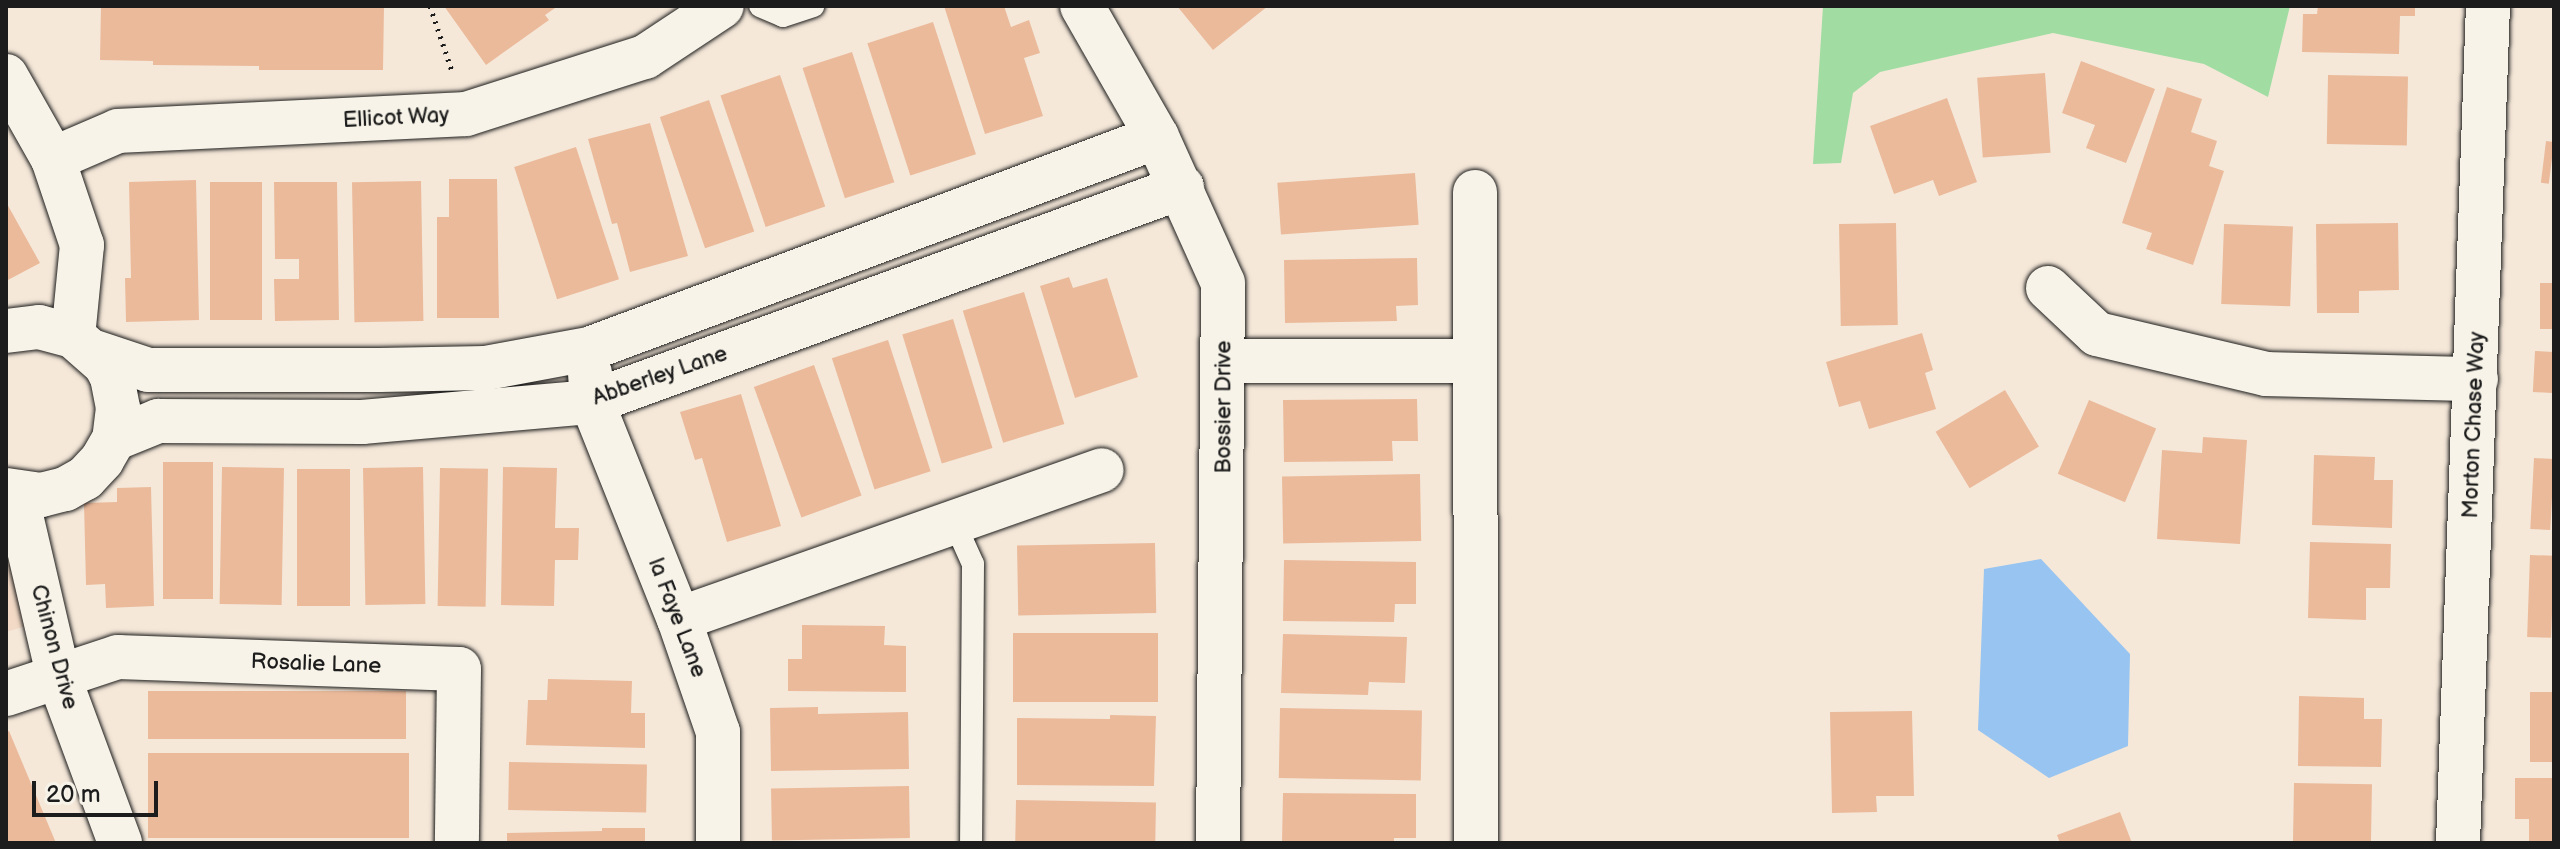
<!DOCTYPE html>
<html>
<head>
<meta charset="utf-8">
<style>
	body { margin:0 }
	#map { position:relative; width:2560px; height:849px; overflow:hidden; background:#f5e8d9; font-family:"Balsamiq Sans",sans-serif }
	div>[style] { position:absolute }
	.built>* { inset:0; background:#f2dac6 }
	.green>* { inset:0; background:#a1dda3 }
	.water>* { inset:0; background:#97c4f1 }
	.building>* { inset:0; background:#ebba9b; transform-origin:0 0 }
	.path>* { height:5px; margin-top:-2.5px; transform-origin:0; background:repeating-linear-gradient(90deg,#1c1c1c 0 2px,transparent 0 8px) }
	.roads { filter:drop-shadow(0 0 2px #1c1c1c) drop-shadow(0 0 2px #1c1c1c) }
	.service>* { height:22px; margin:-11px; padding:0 11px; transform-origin:11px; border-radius:11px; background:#f7f3e8 }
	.minor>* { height:44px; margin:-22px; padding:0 22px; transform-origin:22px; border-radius:22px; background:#f7f3e8 }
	span { translate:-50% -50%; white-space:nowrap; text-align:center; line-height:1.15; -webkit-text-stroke:6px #f7f3e8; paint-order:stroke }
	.street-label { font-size:22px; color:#1c1c1c }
	.frame { position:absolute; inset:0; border:8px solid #1c1c1c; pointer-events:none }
	.scale { position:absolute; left:32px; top:781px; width:126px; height:36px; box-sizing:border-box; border:4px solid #1c1c1c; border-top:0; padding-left:10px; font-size:24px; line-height:28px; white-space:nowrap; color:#1c1c1c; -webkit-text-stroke:6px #f7f3e8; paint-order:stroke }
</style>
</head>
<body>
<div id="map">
	<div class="built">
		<i style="clip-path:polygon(6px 502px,62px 615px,6px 632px)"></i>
	</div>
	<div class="green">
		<i style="clip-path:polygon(1823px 6px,2290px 6px,2268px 97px,2204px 64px,2053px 33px,1880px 72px,1853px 93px,1841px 163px,1813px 164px)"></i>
	</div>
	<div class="water">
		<i style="clip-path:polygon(2041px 559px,2130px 654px,2128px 746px,2049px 778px,1978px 730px,1984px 569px)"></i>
	</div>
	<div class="building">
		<i style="clip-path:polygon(101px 6px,384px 6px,383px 70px,259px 70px,259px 66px,153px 65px,153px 61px,100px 60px)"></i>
		<i style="clip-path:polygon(444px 6px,558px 6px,545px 15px,549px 20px,486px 65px)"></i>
		<i style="clip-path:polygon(944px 6px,1004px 6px,1011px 27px,1029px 20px,1040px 53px,1024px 58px,1043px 116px,985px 134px)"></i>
		<i style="clip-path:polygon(1177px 6px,1268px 6px,1213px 50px)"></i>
		<i style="clip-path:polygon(2318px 6px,2415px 6px,2415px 16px,2400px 16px,2399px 54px,2302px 52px,2303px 14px,2317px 14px)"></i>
		<i style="left:933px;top:22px;width:139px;height:69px;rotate:72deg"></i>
		<i style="left:852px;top:52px;width:137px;height:52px;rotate:72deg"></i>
		<i style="clip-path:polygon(2081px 61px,2155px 89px,2126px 163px,2086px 148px,2095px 125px,2062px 113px)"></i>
		<i style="left:2045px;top:73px;width:80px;height:68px;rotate:86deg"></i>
		<i style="left:780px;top:75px;width:139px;height:63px;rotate:71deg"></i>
		<i style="left:2328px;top:75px;width:80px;height:69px;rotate:1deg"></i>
		<i style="clip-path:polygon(2167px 87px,2202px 99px,2191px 132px,2217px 141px,2209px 166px,2224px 171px,2193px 265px,2146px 249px,2152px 233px,2122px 223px)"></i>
		<i style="clip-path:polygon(1947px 98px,1977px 182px,1939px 196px,1933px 180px,1894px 194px,1870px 126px)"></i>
		<i style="left:709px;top:100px;width:139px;height:52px;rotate:71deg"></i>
		<i style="clip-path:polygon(650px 123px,688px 256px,630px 272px,617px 223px,612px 224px,588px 139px)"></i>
		<i style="left:2546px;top:141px;width:8px;height:42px;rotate:7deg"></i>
		<i style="left:576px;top:147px;width:139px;height:65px;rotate:72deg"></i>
		<i style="left:1415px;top:173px;width:52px;height:138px;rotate:86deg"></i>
		<i style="clip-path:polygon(449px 179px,497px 179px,499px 318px,437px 318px,437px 217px,449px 217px)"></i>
		<i style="clip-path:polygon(196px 180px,199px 320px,126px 322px,125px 278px,131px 278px,129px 182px)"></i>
		<i style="left:421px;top:181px;width:140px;height:69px;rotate:89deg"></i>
		<i style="left:262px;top:182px;width:138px;height:52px;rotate:90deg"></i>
		<i style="clip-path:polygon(274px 182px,337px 182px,339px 320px,275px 321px,274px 279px,299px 279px,299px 259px,275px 259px)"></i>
		<i style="clip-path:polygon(6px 202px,40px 263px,6px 281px)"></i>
		<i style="left:1896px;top:223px;width:102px;height:57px;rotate:89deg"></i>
		<i style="clip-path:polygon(2398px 223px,2399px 290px,2359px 291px,2359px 313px,2317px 313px,2316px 224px)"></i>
		<i style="left:2224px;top:224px;width:69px;height:80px;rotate:2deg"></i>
		<i style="clip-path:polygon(1417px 258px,1418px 305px,1396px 306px,1397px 321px,1285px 323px,1284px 260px)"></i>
		<i style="clip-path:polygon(1069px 277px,1073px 288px,1107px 278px,1138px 377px,1075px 398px,1040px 286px)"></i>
		<i style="left:2540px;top:283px;width:14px;height:46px"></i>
		<i style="left:1024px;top:292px;width:138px;height:64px;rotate:73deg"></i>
		<i style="left:953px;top:319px;width:135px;height:53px;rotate:73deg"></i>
		<i style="clip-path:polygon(1922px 333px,1933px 370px,1925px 373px,1936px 409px,1869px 429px,1860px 401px,1839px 407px,1826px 362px)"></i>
		<i style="left:888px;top:340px;width:138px;height:59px;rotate:72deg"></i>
		<i style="left:2535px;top:351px;width:19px;height:41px;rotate:3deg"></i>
		<i style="left:814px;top:365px;width:139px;height:64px;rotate:70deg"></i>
		<i style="left:2005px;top:390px;width:66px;height:81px;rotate:59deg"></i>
		<i style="clip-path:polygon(741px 394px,781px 526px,727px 542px,702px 458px,695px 460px,680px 412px)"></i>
		<i style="clip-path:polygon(1417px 399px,1418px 441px,1392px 441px,1393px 461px,1284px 462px,1283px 400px)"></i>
		<i style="left:2089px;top:400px;width:73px;height:80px;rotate:23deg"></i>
		<i style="clip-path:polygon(2203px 437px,2247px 440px,2240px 544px,2157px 539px,2162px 450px,2202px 453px)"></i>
		<i style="clip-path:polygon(2314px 455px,2375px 457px,2374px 480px,2393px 480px,2392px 528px,2312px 525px)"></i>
		<i style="left:2534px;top:458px;width:20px;height:71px;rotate:3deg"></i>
		<i style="left:163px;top:462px;width:50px;height:137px"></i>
		<i style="left:222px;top:467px;width:62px;height:137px;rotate:1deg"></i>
		<i style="left:423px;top:467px;width:137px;height:60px;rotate:89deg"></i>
		<i style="clip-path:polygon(503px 467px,557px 468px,555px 528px,579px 528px,578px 560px,555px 560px,554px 606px,501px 605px)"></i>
		<i style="left:440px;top:468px;width:48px;height:138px;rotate:1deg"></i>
		<i style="left:297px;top:469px;width:53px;height:137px"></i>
		<i style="left:1420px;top:474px;width:67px;height:138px;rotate:89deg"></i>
		<i style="clip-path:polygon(151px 487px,154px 606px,106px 608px,105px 584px,86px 585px,84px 503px,117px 502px,117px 488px)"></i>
		<i style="clip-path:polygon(2310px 542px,2391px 544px,2390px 588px,2366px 588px,2366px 620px,2308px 618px)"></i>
		<i style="left:1155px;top:543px;width:70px;height:138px;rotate:89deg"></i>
		<i style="left:2530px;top:555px;width:24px;height:82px;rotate:2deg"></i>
		<i style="clip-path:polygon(1284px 560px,1416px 562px,1416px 604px,1395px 604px,1394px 622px,1283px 621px)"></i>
		<i style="clip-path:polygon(802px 625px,885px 626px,884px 645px,906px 646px,906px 692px,788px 691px,788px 659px,802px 659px)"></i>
		<i style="left:1013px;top:633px;width:145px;height:69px"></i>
		<i style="clip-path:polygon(1283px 634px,1407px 637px,1405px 683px,1369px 682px,1368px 695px,1281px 693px)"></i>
		<i style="clip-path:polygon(548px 679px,632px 681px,631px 713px,645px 713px,645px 748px,526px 745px,528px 700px,547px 700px)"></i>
		<i style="left:148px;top:691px;width:258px;height:48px"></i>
		<i style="left:2530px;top:692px;width:24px;height:70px"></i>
		<i style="clip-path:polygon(2299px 696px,2364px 698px,2364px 719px,2382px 719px,2381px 767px,2298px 766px)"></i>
		<i style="clip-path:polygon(818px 707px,818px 714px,908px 712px,909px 769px,771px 771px,770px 708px)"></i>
		<i style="left:1280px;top:708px;width:142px;height:70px;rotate:1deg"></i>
		<i style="clip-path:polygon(1912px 711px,1914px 796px,1876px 796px,1877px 812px,1832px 813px,1830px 712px)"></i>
		<i style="clip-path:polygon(1110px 715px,1156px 716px,1154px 786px,1017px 785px,1017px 718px,1110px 719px)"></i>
		<i style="clip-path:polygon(9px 731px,56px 843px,6px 843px,6px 732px)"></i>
		<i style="left:148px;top:753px;width:261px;height:85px"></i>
		<i style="left:509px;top:762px;width:138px;height:48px;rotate:1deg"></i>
		<i style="clip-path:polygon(2515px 778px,2554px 778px,2554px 843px,2529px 843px,2529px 819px,2515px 819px)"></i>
		<i style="left:2294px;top:783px;width:78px;height:60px;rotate:1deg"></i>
		<i style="left:909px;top:786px;width:52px;height:138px;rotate:89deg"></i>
		<i style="clip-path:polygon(1283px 793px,1416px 794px,1416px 838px,1394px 838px,1394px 843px,1282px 843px)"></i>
		<i style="left:1016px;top:800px;width:140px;height:43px;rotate:1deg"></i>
		<i style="clip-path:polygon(2120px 812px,2132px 843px,2060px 843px,2057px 835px)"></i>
		<i style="clip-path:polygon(602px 828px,645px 828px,645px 843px,507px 843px,507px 833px,602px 831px)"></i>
	</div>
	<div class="path">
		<i style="left:430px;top:6px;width:69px;rotate:71.3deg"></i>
	</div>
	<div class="roads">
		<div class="service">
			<i style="left:760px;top:6px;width:25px;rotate:23deg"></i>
			<i style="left:783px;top:16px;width:32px;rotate:-18deg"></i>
			<i style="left:955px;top:524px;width:44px;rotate:65.8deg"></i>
			<i style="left:973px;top:564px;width:279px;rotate:90.4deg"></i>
		</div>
		<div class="minor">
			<i style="left:1082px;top:6px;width:151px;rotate:60.2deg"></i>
			<i style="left:1157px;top:137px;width:160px;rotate:65.7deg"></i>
			<i style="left:1223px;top:283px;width:560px;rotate:90.51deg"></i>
			<i style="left:6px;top:76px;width:95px;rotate:60.5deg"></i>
			<i style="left:53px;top:159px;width:91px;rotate:71.4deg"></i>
			<i style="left:82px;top:245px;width:91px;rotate:95.6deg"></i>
			<i style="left:53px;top:159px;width:71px;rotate:-23.3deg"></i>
			<i style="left:118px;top:131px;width:348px;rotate:-2.8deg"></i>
			<i style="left:466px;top:114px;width:188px;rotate:-17.7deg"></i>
			<i style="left:645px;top:57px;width:92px;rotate:-33.5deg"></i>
			<i style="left:1475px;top:192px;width:651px;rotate:89.91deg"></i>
			<i style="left:2048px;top:288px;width:67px;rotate:43.2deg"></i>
			<i style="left:2097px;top:334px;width:174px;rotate:13.3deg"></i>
			<i style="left:2266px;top:374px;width:210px;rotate:1.4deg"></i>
			<i style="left:6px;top:331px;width:33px;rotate:-7deg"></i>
			<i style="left:39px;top:327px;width:35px;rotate:15deg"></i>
			<i style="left:73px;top:336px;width:43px;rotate:41.2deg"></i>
			<i style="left:105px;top:364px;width:15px;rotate:62deg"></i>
			<i style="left:112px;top:377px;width:32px;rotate:79deg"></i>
			<i style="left:118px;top:408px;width:31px;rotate:97deg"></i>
			<i style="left:114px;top:439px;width:24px;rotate:120deg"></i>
			<i style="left:102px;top:460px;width:25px;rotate:133deg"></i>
			<i style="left:85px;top:478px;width:23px;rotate:151deg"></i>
			<i style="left:65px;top:489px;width:25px;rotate:166deg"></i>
			<i style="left:41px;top:495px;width:35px;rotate:-172deg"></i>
			<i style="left:94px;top:352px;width:57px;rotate:18.4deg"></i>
			<i style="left:148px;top:370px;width:231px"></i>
			<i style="left:379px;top:370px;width:107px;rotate:-1.1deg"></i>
			<i style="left:486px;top:368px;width:105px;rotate:-10.5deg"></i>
			<i style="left:589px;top:349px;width:606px;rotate:-20.47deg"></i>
			<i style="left:1225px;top:361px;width:249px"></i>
			<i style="left:590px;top:373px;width:29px;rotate:86deg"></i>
			<i style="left:592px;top:402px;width:234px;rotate:68.2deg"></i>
			<i style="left:679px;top:619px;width:120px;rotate:71deg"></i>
			<i style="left:718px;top:732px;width:111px;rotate:90deg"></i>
			<i style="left:114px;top:439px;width:48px;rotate:-22.2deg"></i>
			<i style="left:158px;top:421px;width:204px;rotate:0.3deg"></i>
			<i style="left:362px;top:422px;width:231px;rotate:-5deg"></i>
			<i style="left:592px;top:402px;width:628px;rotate:-20.02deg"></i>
			<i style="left:16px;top:494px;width:186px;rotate:76.9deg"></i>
			<i style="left:58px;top:675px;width:179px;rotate:69.7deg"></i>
			<i style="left:679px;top:619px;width:448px;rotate:-19.4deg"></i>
			<i style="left:6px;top:694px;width:118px;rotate:-18.3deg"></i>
			<i style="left:118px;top:657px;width:341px;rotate:2deg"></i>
			<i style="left:459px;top:669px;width:174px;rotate:90.7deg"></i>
			<i style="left:2458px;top:843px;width:838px;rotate:-87.95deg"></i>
		</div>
	</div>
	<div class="street-label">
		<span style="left:396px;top:118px;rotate:-3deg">Ellicot Way</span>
		<span style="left:660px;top:376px;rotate:-19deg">Abberley Lane</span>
		<span style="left:1224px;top:407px;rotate:-90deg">Bossier Drive</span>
		<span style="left:2474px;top:425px;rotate:-88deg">Morton Chase Way</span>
		<span style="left:677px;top:618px;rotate:69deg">la Faye Lane</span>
		<span style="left:54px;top:647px;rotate:75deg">Chinon Drive</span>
		<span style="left:316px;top:664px;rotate:2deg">Rosalie Lane</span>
	</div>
	<div class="frame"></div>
	<div class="scale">20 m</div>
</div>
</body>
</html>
